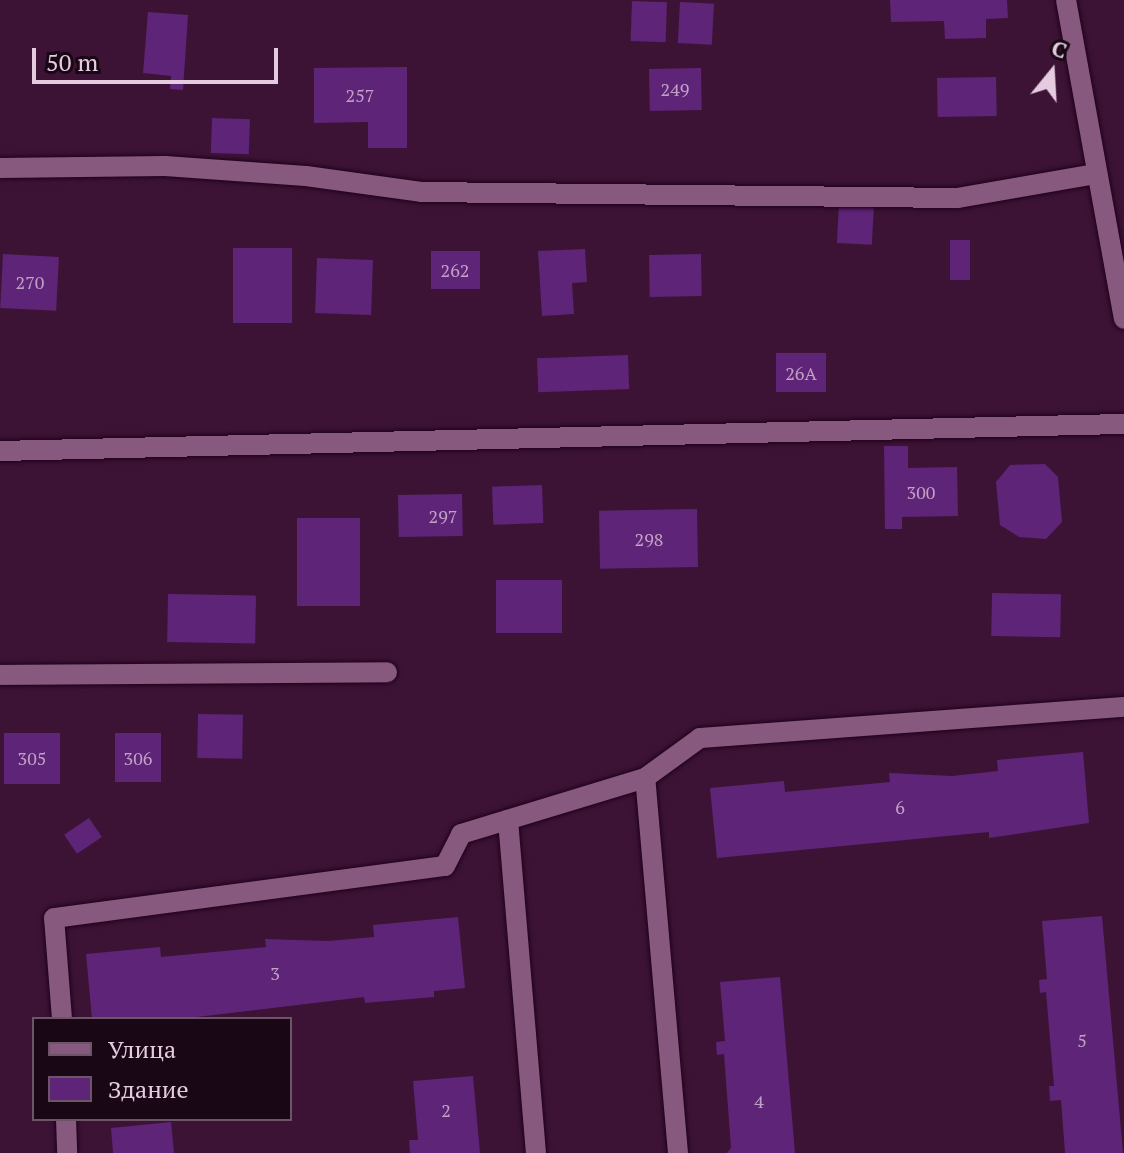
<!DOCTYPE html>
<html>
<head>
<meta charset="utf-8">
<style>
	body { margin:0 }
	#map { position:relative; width:1124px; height:1153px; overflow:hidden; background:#3c1335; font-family:"PT Serif",serif }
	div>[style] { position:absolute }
	.building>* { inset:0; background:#5e2477; transform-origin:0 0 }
	.roads { filter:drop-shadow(0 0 2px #21001c) drop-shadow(0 0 2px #21001c) }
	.lane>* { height:20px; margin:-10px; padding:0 10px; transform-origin:10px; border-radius:10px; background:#88597f }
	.street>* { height:20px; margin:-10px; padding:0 10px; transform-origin:10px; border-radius:10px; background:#88597f }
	span { translate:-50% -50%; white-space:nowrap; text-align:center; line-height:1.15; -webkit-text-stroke:8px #190716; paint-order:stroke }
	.number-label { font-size:18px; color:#c3a1c5 }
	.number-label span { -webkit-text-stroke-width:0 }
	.legend { position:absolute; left:32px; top:1017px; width:260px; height:104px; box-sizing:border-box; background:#190716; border:2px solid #6b5566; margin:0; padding:10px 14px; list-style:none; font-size:24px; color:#e5cbdf }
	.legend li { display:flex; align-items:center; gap:16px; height:40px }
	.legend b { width:40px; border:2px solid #6b5566 }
	.north { position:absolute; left:1012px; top:32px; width:80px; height:80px; -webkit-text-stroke:6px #190716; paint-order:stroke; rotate:18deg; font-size:22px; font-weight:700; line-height:32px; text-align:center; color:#e5cbdf }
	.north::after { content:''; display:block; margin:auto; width:28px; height:36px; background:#e5cbdf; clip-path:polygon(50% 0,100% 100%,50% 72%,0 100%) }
	.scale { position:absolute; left:32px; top:48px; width:246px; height:36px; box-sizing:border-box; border:4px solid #e5cbdf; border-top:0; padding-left:10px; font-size:24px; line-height:28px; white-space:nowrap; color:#e5cbdf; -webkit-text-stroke:6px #190716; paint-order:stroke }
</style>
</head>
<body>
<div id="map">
	<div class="building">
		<i style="clip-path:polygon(890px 0,1007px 0,1008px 18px,986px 19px,986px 38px,945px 39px,944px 21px,891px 22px)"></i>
		<i style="left:632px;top:1px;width:35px;height:40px;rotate:2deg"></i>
		<i style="left:680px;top:2px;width:34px;height:41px;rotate:3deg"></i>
		<i style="clip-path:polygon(148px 12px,188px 15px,183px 90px,170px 89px,171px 76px,143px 73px)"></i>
		<i style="clip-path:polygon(407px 67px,407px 148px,368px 148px,368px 122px,314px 123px,314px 68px)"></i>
		<i style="left:701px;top:68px;width:42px;height:52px;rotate:89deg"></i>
		<i style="left:996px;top:77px;width:39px;height:59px;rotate:89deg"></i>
		<i style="left:212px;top:118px;width:38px;height:35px;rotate:2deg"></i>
		<i style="left:839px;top:203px;width:35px;height:40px;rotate:3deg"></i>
		<i style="left:950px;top:240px;width:20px;height:40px"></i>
		<i style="left:233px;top:248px;width:59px;height:75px"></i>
		<i style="clip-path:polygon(585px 249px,587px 282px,572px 283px,574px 314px,542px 316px,538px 251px)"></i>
		<i style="left:431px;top:251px;width:49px;height:38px"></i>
		<i style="left:3px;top:254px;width:56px;height:54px;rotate:3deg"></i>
		<i style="left:701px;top:254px;width:42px;height:52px;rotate:89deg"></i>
		<i style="left:317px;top:258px;width:56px;height:55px;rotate:2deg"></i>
		<i style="left:776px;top:353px;width:50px;height:39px"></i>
		<i style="left:628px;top:355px;width:34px;height:91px;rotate:88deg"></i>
		<i style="clip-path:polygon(884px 446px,908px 446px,908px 468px,957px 467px,958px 516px,902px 517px,902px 529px,885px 529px)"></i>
		<i style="clip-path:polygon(1045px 464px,1058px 477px,1062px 522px,1046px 539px,1019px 537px,1000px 525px,996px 482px,1010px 465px)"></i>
		<i style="left:542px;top:485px;width:38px;height:50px;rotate:88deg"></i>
		<i style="left:462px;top:494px;width:42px;height:64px;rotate:89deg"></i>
		<i style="left:697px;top:509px;width:58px;height:98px;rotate:89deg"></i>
		<i style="left:297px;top:518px;width:63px;height:88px"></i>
		<i style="left:562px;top:580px;width:53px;height:66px;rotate:90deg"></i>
		<i style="left:992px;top:593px;width:69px;height:43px;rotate:1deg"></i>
		<i style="left:168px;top:594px;width:88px;height:48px;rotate:1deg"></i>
		<i style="left:198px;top:714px;width:45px;height:44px;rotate:1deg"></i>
		<i style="left:4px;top:733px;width:56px;height:51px"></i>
		<i style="left:115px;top:733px;width:46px;height:49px"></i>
		<i style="clip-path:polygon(1083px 752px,1089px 823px,989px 838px,989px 832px,717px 858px,710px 788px,784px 781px,785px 792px,890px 782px,889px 773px,952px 776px,998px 771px,997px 760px)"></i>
		<i style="left:89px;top:818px;width:23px;height:30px;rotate:56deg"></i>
		<i style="clip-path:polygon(1102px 916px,1123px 1153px,1065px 1153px,1061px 1100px,1050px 1101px,1049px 1086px,1054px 1086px,1046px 992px,1040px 993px,1039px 980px,1047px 979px,1042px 921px)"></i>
		<i style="clip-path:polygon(458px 917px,465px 988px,434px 991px,434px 997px,365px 1003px,364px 997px,180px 1019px,92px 1019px,86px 954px,160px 947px,161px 957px,266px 947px,265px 939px,328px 941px,374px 937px,373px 925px)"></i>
		<i style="clip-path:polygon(780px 977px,795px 1153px,727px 1153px,731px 1148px,724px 1054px,717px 1055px,716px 1042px,725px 1041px,720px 982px)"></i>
		<i style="clip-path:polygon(473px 1076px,480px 1153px,410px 1153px,409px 1140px,418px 1140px,413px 1081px)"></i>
		<i style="clip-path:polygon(171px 1122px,174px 1153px,113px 1153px,111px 1128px)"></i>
	</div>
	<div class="roads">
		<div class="lane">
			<i style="left:508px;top:820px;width:334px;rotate:85.2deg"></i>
			<i style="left:62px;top:1019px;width:101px;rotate:-94.5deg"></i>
			<i style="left:54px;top:918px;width:394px;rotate:-7.6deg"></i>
			<i style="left:445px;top:866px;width:36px;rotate:-63deg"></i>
			<i style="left:461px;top:834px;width:192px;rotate:-16.9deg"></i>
			<i style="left:66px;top:1119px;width:34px;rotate:88deg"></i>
			<i style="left:678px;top:1153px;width:376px;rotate:-95deg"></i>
			<i style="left:645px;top:778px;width:68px;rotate:-36deg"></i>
			<i style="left:700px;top:738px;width:425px;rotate:-4.2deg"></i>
		</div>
		<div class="street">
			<i style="left:1066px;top:0;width:324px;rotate:79.7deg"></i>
			<i style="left:0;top:168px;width:165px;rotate:-0.7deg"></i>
			<i style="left:165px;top:166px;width:141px;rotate:4.1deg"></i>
			<i style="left:306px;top:176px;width:116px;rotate:7.9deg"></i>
			<i style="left:421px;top:192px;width:537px;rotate:0.64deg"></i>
			<i style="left:958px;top:198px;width:139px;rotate:-9.9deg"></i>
			<i style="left:0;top:451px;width:1124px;rotate:-1.38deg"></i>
			<i style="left:0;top:675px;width:387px;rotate:-0.4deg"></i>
		</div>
	</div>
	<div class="number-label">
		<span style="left:675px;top:89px">249</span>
		<span style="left:360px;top:95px">257</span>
		<span style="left:455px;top:270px">262</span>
		<span style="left:30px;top:282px">270</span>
		<span style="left:801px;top:373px">26А</span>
		<span style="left:921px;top:492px">300</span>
		<span style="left:443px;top:516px">297</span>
		<span style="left:649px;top:539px">298</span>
		<span style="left:32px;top:758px">305</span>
		<span style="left:138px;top:758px">306</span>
		<span style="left:900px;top:807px">6</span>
		<span style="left:275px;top:973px">3</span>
		<span style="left:1082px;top:1040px">5</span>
		<span style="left:759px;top:1101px">4</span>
		<span style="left:446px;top:1110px">2</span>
	</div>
	<ul class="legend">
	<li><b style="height:10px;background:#88597f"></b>Улица</li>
	<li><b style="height:22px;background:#5e2477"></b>Здание</li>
	</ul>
	<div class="north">С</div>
	<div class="scale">50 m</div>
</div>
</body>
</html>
